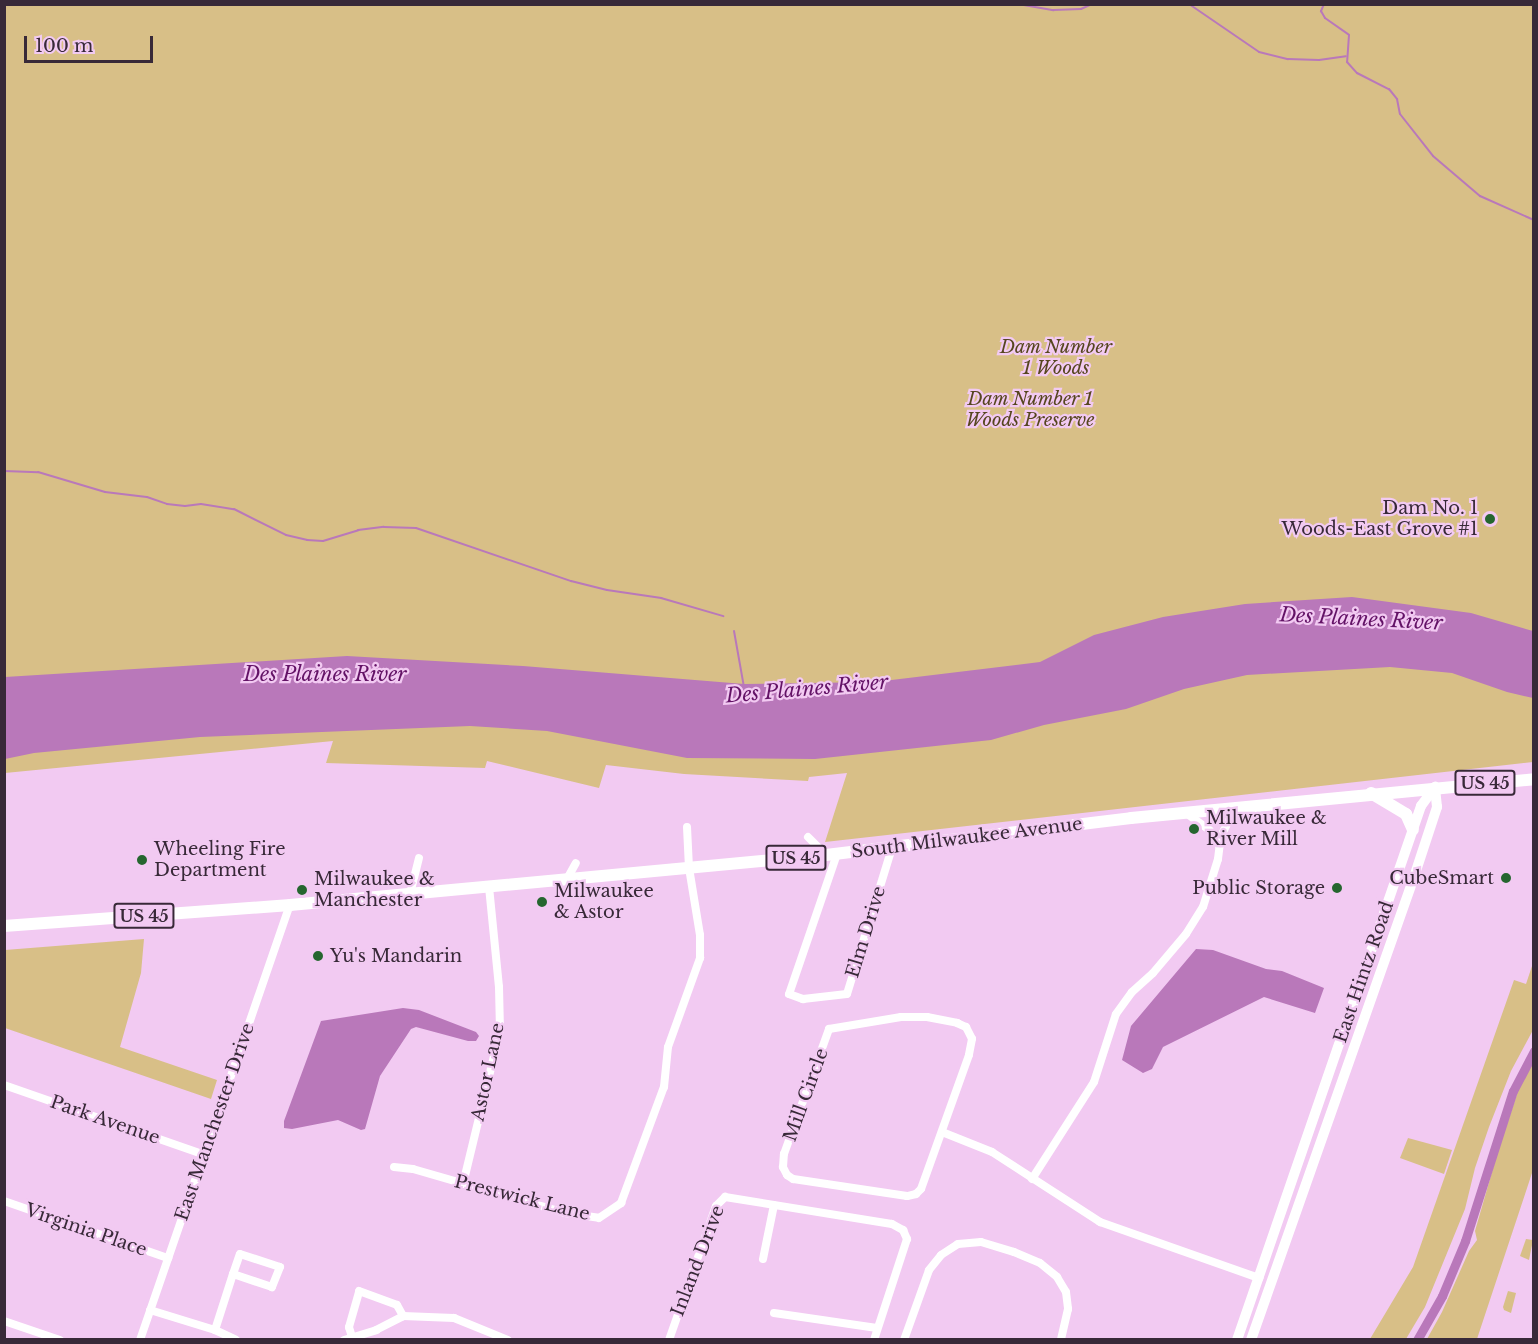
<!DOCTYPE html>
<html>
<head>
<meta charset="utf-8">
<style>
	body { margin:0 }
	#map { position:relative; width:1538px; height:1344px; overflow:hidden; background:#f2caf2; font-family:"Libre Baskerville",serif }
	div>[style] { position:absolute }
	.green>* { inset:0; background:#d8bf87 }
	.water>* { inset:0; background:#b978ba }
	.stream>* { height:2px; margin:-1px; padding:0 1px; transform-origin:1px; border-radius:1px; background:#b978ba }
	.canal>* { height:9px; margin:-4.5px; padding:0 4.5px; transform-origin:4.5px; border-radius:4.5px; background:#b978ba }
	.street>* { height:8px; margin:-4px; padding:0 4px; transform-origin:4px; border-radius:4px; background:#fff }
	.secondary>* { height:10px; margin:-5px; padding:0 5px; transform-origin:5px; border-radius:5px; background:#fff }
	.primary>* { height:12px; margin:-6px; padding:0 6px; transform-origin:6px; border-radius:6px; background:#fff }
	.dots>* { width:16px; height:16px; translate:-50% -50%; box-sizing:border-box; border:3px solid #f2caf2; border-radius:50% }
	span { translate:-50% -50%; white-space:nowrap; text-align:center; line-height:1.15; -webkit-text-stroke:4.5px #f2caf2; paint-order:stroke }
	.shield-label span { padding:2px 4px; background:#f2caf2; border:2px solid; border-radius:4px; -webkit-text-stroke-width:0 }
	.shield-label { font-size:16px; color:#382938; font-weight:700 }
	.park-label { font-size:18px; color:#56461f; font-style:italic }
	.poi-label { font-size:18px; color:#382938 }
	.right { translate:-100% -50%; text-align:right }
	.left { translate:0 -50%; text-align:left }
	.street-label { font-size:18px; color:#382938 }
	.water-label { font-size:20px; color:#631266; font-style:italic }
	.frame { position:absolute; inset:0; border:6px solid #382938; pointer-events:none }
	.scale { position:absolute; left:24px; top:36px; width:129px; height:27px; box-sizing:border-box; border:3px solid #382938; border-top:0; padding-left:8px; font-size:18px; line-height:21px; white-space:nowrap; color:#382938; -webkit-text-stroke:4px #f2caf2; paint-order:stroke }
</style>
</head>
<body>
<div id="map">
	<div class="green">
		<i style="clip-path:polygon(4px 5px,1533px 5px,1533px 762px,825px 842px,847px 773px,809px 777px,808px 781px,684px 774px,606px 765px,599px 788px,487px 761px,485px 768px,326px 763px,333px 741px,5px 773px)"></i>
		<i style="clip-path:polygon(144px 939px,141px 973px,120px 1047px,217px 1080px,211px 1099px,5px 1028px,5px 950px)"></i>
		<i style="clip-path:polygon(1533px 963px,1533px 1030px,1511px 1071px,1489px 1127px,1475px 1168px,1465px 1209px,1425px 1307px,1406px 1339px,1370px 1339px,1413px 1267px,1514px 980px,1526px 984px)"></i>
		<i style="clip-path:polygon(1533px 1059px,1533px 1170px,1477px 1339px,1427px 1339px,1442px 1312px,1469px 1251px,1477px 1240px,1475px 1231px,1498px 1151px,1519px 1088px)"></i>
		<i style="clip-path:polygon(1408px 1138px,1452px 1150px,1444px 1174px,1400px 1158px)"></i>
		<i style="clip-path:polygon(1526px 1239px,1533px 1240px,1529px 1260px,1520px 1256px)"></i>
		<i style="clip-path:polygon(1508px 1291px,1516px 1293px,1511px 1313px,1504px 1310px,1503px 1307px)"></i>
	</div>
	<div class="water">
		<i style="clip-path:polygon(1352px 597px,1471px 613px,1533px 631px,1533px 698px,1507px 692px,1452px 673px,1390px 667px,1247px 675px,1184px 689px,1126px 709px,1044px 725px,991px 740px,815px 759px,687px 758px,547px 731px,470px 726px,200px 737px,34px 753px,5px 759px,5px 677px,347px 656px,523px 666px,744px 684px,875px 682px,1040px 662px,1094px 635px,1163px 617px,1245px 604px)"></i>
		<i style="clip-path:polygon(1196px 949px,1213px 950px,1266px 969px,1282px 971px,1324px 988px,1315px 1013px,1264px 997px,1163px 1047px,1152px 1069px,1143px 1073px,1122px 1060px,1131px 1026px)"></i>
		<i style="clip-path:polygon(403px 1008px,419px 1010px,476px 1032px,479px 1036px,476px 1041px,468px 1041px,416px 1027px,411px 1029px,380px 1076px,365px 1129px,361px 1130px,338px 1120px,292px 1129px,284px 1128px,284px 1121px,321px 1021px)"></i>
	</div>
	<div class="stream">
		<i style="left:1018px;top:4px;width:36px;rotate:10deg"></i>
		<i style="left:1053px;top:10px;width:28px;rotate:-2deg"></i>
		<i style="left:1081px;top:9px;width:12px;rotate:-24deg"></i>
		<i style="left:1189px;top:4px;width:85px;rotate:34.4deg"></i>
		<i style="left:1259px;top:52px;width:30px;rotate:14deg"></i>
		<i style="left:1288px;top:59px;width:31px;rotate:2deg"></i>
		<i style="left:1319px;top:60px;width:27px;rotate:-8deg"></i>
		<i style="left:1324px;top:4px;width:8px;rotate:113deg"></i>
		<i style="left:1321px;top:11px;width:8px;rotate:60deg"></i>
		<i style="left:1325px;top:18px;width:29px;rotate:35deg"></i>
		<i style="left:1349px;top:35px;width:27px;rotate:94deg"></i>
		<i style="left:1347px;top:62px;width:15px;rotate:48deg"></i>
		<i style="left:1357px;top:73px;width:36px;rotate:27deg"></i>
		<i style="left:1389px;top:89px;width:13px;rotate:51deg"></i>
		<i style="left:1397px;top:99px;width:15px;rotate:79deg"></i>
		<i style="left:1400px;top:114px;width:53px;rotate:51.8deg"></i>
		<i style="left:1433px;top:156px;width:62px;rotate:40.4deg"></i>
		<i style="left:1480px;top:196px;width:59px;rotate:24deg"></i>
		<i style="left:4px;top:471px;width:34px;rotate:2deg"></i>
		<i style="left:38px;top:472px;width:70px;rotate:16.6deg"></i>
		<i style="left:105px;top:492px;width:42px;rotate:6.8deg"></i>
		<i style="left:147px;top:497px;width:21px;rotate:19deg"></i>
		<i style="left:167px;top:504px;width:18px;rotate:6deg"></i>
		<i style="left:185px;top:506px;width:16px;rotate:-7deg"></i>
		<i style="left:201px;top:504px;width:33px;rotate:9deg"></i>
		<i style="left:234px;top:509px;width:58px;rotate:26.6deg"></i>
		<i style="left:286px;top:535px;width:22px;rotate:13deg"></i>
		<i style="left:307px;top:540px;width:16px;rotate:4deg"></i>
		<i style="left:323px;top:541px;width:37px;rotate:-17deg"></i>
		<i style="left:358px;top:530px;width:26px;rotate:-7deg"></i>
		<i style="left:384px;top:527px;width:32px;rotate:2deg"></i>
		<i style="left:416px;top:528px;width:164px;rotate:18.9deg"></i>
		<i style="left:571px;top:581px;width:37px;rotate:14deg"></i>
		<i style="left:607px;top:590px;width:55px;rotate:8.4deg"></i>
		<i style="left:661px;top:598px;width:65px;rotate:16.2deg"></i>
		<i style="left:734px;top:631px;width:57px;rotate:79.9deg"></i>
	</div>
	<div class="canal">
		<i style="left:1417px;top:1340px;width:51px;rotate:-60.4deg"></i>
		<i style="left:1442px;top:1296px;width:60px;rotate:-67.3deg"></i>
		<i style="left:1465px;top:1241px;width:157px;rotate:-72.3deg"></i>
		<i style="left:1513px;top:1091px;width:45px;rotate:-62.3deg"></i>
	</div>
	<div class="street">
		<i style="left:1186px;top:813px;width:29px;rotate:36deg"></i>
		<i style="left:1209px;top:830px;width:19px;rotate:58deg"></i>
		<i style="left:808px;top:837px;width:25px;rotate:45deg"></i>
		<i style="left:837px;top:854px;width:148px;rotate:108.9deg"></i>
		<i style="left:789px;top:994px;width:15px;rotate:20deg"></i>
		<i style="left:803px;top:999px;width:44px;rotate:-6.5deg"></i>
		<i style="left:847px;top:994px;width:153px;rotate:-72.9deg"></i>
		<i style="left:567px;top:879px;width:18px;rotate:-61deg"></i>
		<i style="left:410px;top:894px;width:37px;rotate:-76deg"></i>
		<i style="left:901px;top:1017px;width:26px"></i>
		<i style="left:927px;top:1017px;width:31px;rotate:11deg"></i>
		<i style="left:957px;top:1023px;width:10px;rotate:24deg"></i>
		<i style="left:966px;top:1027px;width:13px;rotate:63deg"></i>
		<i style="left:972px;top:1039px;width:16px;rotate:101deg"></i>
		<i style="left:969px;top:1055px;width:142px;rotate:109.7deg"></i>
		<i style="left:921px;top:1189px;width:7px;rotate:135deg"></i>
		<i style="left:916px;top:1194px;width:9px;rotate:167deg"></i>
		<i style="left:907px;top:1196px;width:115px;rotate:-171.5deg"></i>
		<i style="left:793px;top:1179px;width:7px;rotate:-146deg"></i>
		<i style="left:787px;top:1175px;width:9px;rotate:-117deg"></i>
		<i style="left:783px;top:1167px;width:13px;rotate:-86deg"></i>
		<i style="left:784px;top:1154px;width:133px;rotate:-70.2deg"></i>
		<i style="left:829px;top:1029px;width:73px;rotate:-9.5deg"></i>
		<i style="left:4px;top:1085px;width:213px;rotate:19.2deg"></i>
		<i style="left:942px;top:1132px;width:54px;rotate:21.8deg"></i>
		<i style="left:992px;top:1152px;width:129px;rotate:32.9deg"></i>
		<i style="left:1100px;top:1222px;width:169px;rotate:19.4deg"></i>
		<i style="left:394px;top:1167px;width:19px;rotate:6deg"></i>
		<i style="left:413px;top:1169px;width:158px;rotate:16.1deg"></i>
		<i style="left:565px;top:1213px;width:34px;rotate:8deg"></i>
		<i style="left:599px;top:1218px;width:27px;rotate:-34deg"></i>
		<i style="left:621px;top:1203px;width:124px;rotate:-69.7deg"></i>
		<i style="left:664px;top:1087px;width:40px;rotate:-84.3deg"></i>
		<i style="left:668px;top:1047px;width:95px;rotate:-70.2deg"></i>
		<i style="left:700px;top:958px;width:23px;rotate:-90deg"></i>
		<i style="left:700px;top:935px;width:68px;rotate:-99.3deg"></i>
		<i style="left:689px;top:868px;width:41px;rotate:-92.8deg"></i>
		<i style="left:1032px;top:1179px;width:115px;rotate:-57.4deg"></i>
		<i style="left:1094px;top:1082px;width:71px;rotate:-72.1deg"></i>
		<i style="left:1116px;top:1014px;width:27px;rotate:-54deg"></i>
		<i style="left:1132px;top:992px;width:28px;rotate:-42deg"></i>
		<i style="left:1153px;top:973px;width:51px;rotate:-49.8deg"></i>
		<i style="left:1186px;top:934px;width:32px;rotate:-58deg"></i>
		<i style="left:1203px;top:907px;width:50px;rotate:-72.6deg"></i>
		<i style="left:1218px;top:859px;width:23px;rotate:-83deg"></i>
		<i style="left:1221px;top:836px;width:33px;rotate:-63deg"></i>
		<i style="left:463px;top:1184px;width:157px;rotate:-76.4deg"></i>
		<i style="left:500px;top:1031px;width:44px;rotate:-91.3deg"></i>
		<i style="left:499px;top:987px;width:100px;rotate:-95.7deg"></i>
		<i style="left:4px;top:1201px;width:174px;rotate:19.2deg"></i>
		<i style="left:763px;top:1259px;width:55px;rotate:-78.5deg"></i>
		<i style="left:150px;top:1310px;width:68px;rotate:17.1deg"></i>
		<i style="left:215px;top:1330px;width:23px;rotate:25deg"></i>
		<i style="left:774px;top:1313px;width:104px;rotate:8.3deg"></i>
		<i style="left:4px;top:1321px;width:59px;rotate:18.7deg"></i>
		<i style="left:215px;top:1330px;width:59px;rotate:-72.2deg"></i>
		<i style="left:233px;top:1274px;width:21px;rotate:-71deg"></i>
		<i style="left:240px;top:1254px;width:42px;rotate:18deg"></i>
		<i style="left:280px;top:1267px;width:22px;rotate:112deg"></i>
		<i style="left:272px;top:1287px;width:41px;rotate:-161.6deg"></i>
		<i style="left:352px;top:1337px;width:10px;rotate:-107deg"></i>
		<i style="left:349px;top:1327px;width:37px;rotate:-74deg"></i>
		<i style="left:359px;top:1291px;width:40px;rotate:20.2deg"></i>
		<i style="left:397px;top:1305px;width:13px;rotate:61deg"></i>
		<i style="left:140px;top:1340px;width:460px;rotate:-71deg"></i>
		<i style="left:344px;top:1340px;width:34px;rotate:-17deg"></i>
		<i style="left:376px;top:1330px;width:30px;rotate:-27deg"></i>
		<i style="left:403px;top:1316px;width:51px;rotate:2.2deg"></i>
		<i style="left:454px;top:1318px;width:58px;rotate:22.2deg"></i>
		<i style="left:669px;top:1340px;width:142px;rotate:-70.7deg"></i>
		<i style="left:716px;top:1206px;width:13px;rotate:-45deg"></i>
		<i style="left:725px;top:1197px;width:169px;rotate:9.2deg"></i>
		<i style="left:892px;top:1224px;width:13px;rotate:29deg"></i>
		<i style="left:903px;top:1230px;width:10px;rotate:66deg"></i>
		<i style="left:907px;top:1239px;width:106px;rotate:108.1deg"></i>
		<i style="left:904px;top:1340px;width:74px;rotate:-70.3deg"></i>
		<i style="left:929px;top:1270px;width:19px;rotate:-51deg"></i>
		<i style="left:941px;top:1255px;width:20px;rotate:-33deg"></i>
		<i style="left:958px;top:1244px;width:23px;rotate:-5deg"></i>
		<i style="left:981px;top:1242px;width:34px;rotate:17deg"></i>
		<i style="left:1014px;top:1252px;width:28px;rotate:23deg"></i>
		<i style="left:1040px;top:1263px;width:22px;rotate:39deg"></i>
		<i style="left:1057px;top:1277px;width:17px;rotate:59deg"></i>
		<i style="left:1066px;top:1292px;width:17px;rotate:83deg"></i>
		<i style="left:1068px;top:1309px;width:32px;rotate:103deg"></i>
	</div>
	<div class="secondary">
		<i style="left:1237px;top:1340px;width:565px;rotate:-70.99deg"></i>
		<i style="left:1421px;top:806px;width:24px;rotate:-54deg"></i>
		<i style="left:1251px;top:1340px;width:491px;rotate:-70.6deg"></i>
		<i style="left:1414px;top:877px;width:74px;rotate:-71.8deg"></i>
		<i style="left:1437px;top:807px;width:20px;rotate:-96deg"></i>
	</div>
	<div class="primary">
		<i style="left:1371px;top:793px;width:41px;rotate:31deg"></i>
		<i style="left:1406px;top:814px;width:17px;rotate:66deg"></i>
		<i style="left:4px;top:926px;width:287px;rotate:-4.2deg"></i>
		<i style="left:290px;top:905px;width:538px;rotate:-5.33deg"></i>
		<i style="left:826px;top:855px;width:307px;rotate:-6.9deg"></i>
		<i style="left:1131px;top:818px;width:405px;rotate:-5.5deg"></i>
	</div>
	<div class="dots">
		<i style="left:1490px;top:519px;background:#25662f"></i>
		<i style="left:1194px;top:829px;background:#25662f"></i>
		<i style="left:142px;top:860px;background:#25662f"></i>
		<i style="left:1506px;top:878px;background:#25662f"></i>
		<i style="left:1337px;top:888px;background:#25662f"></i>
		<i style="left:302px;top:890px;background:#25662f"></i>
		<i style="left:542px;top:902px;background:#25662f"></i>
		<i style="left:318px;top:956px;background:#25662f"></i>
	</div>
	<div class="shield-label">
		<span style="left:1485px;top:783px">US 45</span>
		<span style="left:796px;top:858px">US 45</span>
		<span style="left:144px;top:916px">US 45</span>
	</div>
	<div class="park-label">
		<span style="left:1056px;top:358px">Dam Number<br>1 Woods</span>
		<span style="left:1030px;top:410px">Dam Number 1<br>Woods Preserve</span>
	</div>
	<div class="poi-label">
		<span class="right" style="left:1478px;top:519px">Dam No. 1<br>Woods-East Grove #1</span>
		<span class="left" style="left:1206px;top:829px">Milwaukee &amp;<br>River Mill</span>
		<span class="left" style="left:154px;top:860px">Wheeling Fire<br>Department</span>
		<span class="right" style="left:1494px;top:878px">CubeSmart</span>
		<span class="left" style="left:314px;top:890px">Milwaukee &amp;<br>Manchester</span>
		<span class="right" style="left:1325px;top:888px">Public Storage</span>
		<span class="left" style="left:554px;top:902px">Milwaukee<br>&amp; Astor</span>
		<span class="left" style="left:330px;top:956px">Yu's Mandarin</span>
	</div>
	<div class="street-label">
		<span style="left:967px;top:838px;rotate:-7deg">South Milwaukee Avenue</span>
		<span style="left:866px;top:932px;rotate:-73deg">Elm Drive</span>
		<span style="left:1364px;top:972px;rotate:-71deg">East Hintz Road</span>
		<span style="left:488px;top:1072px;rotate:-78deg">Astor Lane</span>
		<span style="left:806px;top:1095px;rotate:-70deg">Mill Circle</span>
		<span style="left:105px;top:1120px;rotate:19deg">Park Avenue</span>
		<span style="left:215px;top:1122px;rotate:-71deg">East Manchester Drive</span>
		<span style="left:522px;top:1198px;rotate:14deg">Prestwick Lane</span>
		<span style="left:86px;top:1230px;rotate:19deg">Virginia Place</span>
		<span style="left:698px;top:1261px;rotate:-69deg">Inland Drive</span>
	</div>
	<div class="water-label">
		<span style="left:1361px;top:619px;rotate:3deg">Des Plaines River</span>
		<span style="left:325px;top:674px">Des Plaines River</span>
		<span style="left:807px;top:689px;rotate:-5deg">Des Plaines River</span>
	</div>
	<div class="frame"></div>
	<div class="scale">100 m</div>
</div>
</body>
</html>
